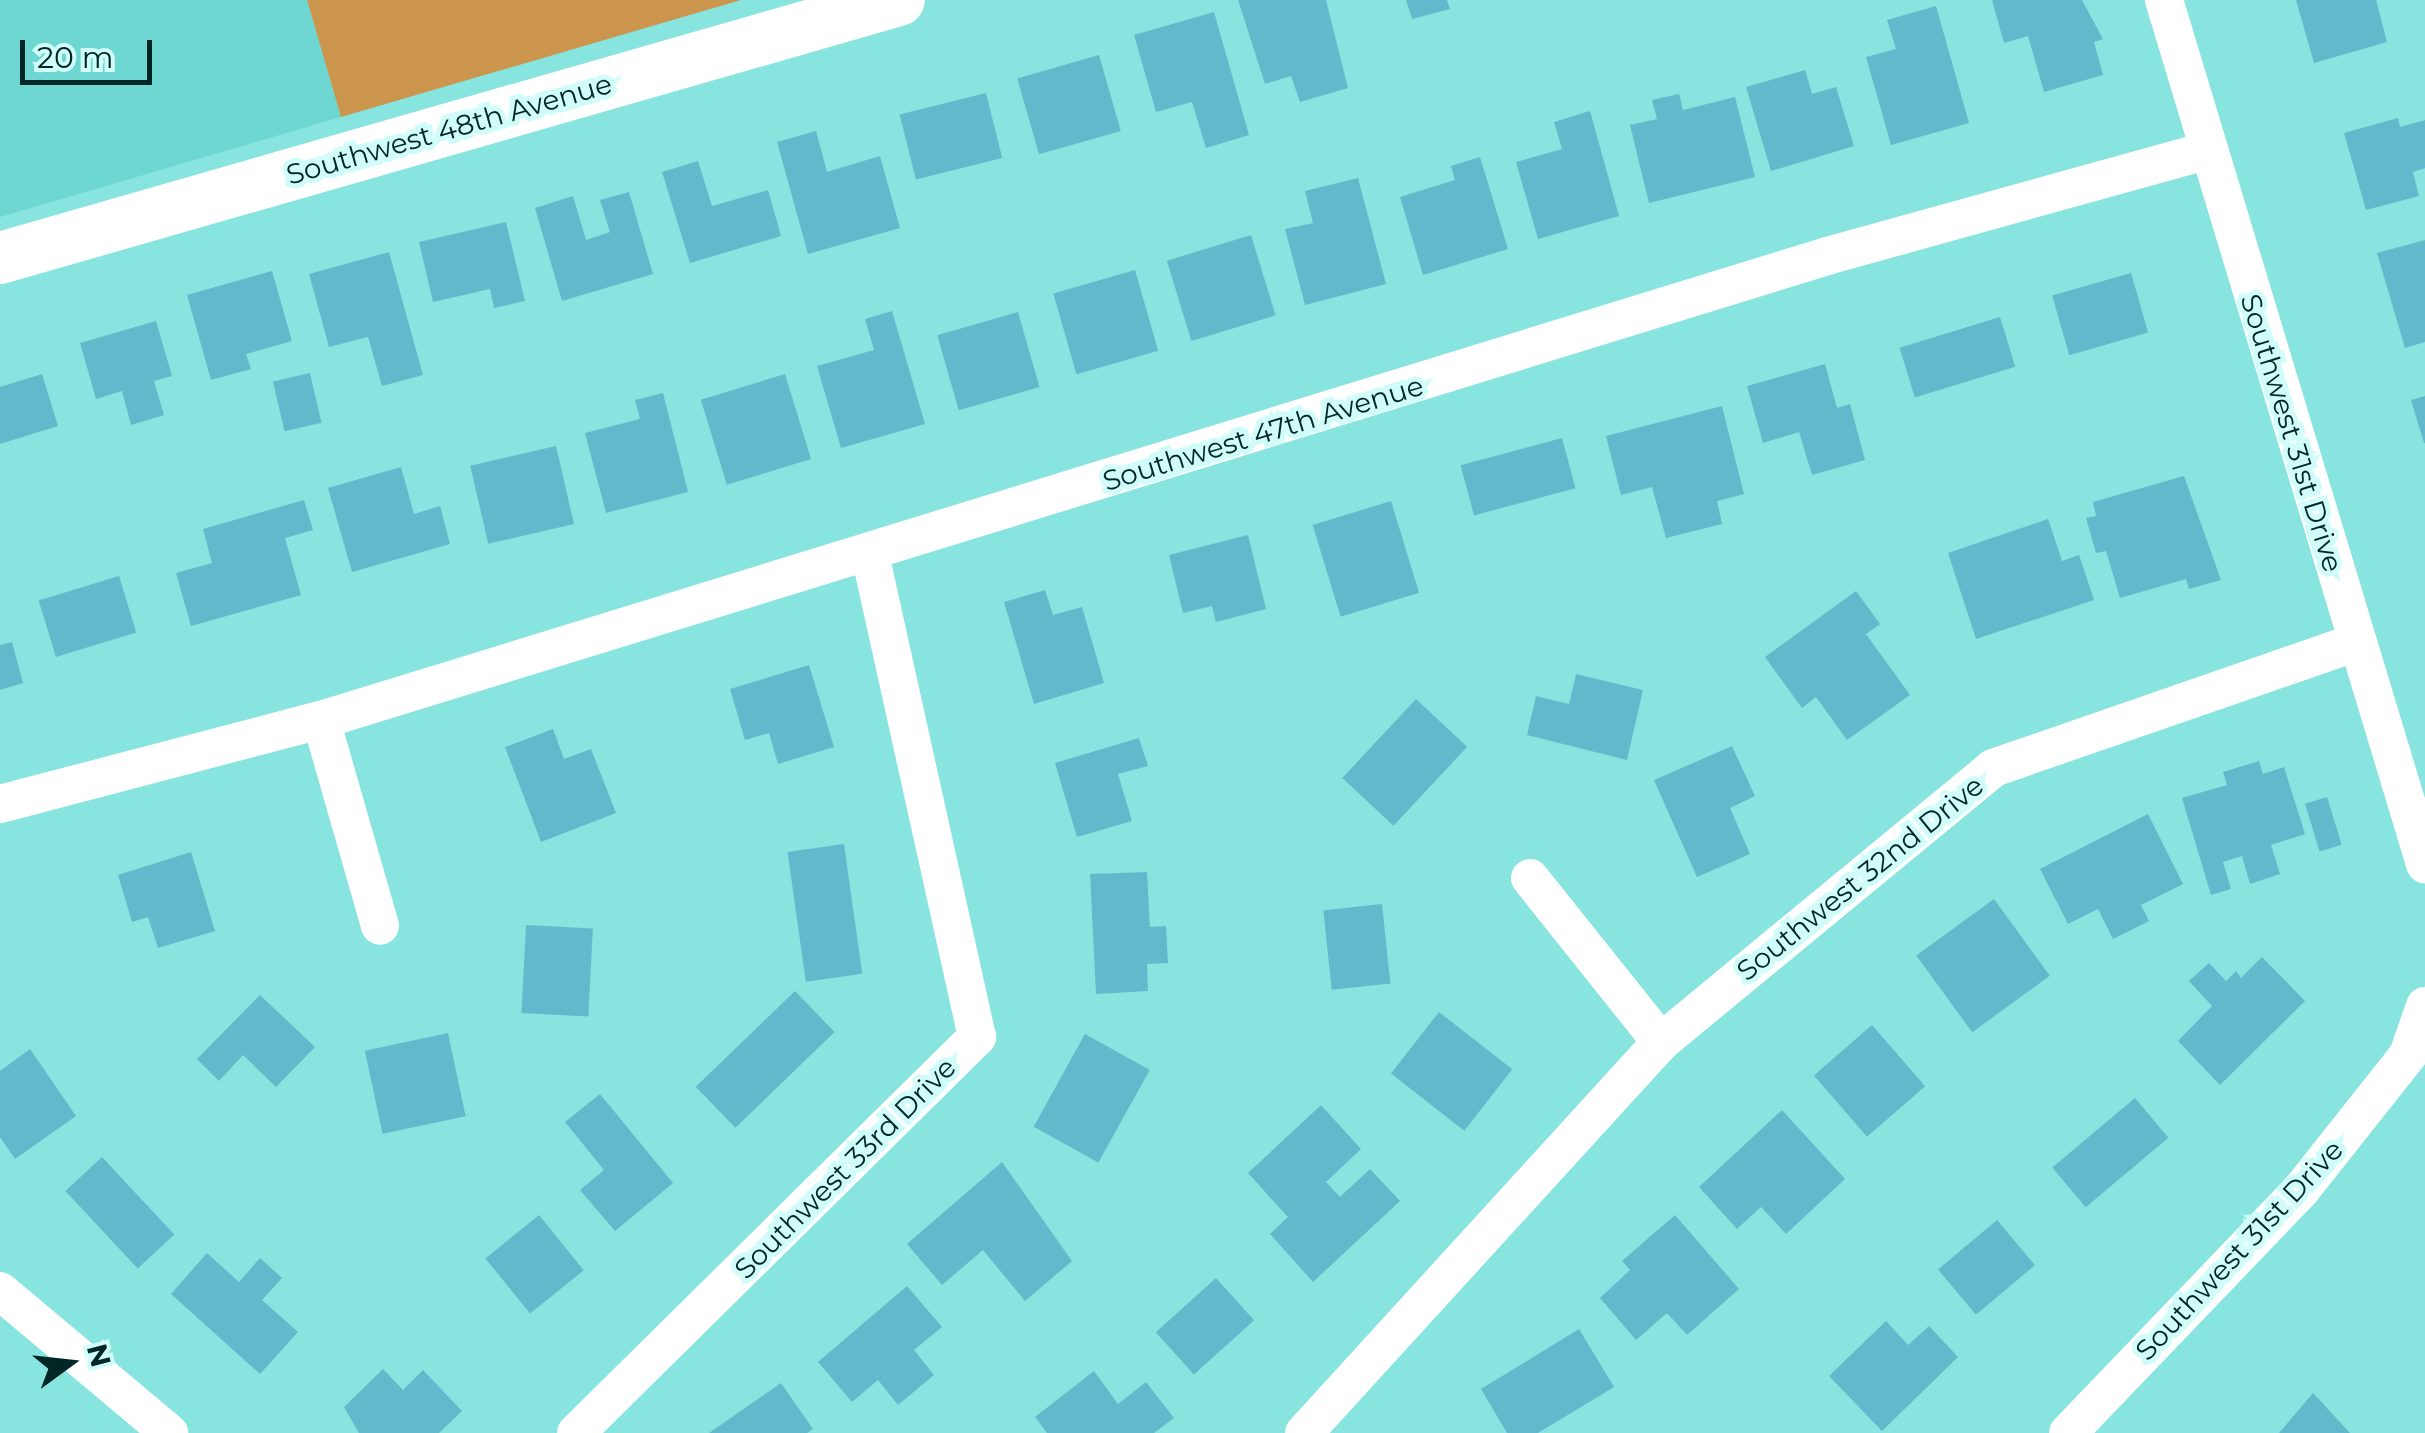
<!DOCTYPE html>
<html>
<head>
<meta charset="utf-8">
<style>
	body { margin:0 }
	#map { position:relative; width:2425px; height:1433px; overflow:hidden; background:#87e4df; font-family:Montserrat,sans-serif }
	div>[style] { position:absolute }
	.built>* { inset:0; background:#6fd7d2 }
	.green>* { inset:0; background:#cc954e }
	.building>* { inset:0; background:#61bacb; transform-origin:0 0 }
	.street>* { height:38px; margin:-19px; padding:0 19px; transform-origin:19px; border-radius:19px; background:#fff }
	.secondary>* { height:52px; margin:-26px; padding:0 26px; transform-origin:26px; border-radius:26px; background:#fff }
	span { translate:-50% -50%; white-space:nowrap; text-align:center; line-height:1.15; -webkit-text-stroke:10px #d0fcf9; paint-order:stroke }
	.street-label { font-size:28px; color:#002625 }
	.north { position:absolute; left:20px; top:1313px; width:100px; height:100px; -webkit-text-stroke:8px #d0fcf9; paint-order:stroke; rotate:75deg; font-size:28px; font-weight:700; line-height:40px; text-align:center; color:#002625 }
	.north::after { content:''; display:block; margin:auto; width:35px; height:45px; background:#002625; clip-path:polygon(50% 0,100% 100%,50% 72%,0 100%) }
	.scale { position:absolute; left:20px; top:40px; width:132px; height:45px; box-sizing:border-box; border:5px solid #002625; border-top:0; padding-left:12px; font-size:30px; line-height:35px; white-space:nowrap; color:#002625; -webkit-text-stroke:8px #d0fcf9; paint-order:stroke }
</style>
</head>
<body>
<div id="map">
	<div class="built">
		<i style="clip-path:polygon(0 0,307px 0,341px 117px,0 217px)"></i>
	</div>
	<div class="green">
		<i style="clip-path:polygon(307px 0,741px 0,341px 117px)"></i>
	</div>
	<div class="building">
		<i style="clip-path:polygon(1238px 0,1326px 0,1348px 88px,1300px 102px,1291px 76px,1265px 84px)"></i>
		<i style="clip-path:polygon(1406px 0,1447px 0,1450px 9px,1412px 19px)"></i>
		<i style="clip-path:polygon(1992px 0,2082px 0,2103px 39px,2094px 42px,2103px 75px,2044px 92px,2028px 36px,2004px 43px)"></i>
		<i style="clip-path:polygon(2296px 0,2376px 0,2387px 42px,2314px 63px)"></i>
		<i style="clip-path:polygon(1936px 6px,1969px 123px,1891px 145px,1866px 57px,1896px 49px,1887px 20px)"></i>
		<i style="clip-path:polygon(1214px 12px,1249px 135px,1206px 148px,1192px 102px,1156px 112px,1134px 35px)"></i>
		<i style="left:1099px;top:55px;width:79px;height:85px;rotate:74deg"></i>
		<i style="clip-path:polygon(1805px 70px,1812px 94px,1836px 87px,1854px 146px,1771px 171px,1746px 87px)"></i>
		<i style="left:986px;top:93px;width:67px;height:89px;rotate:76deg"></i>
		<i style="clip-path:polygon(1679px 94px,1683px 110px,1735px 97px,1755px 177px,1649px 203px,1630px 125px,1657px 119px,1652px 100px)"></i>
		<i style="clip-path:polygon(1590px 111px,1619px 216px,1538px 239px,1516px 162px,1562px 149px,1554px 122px)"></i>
		<i style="clip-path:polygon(2398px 118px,2400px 127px,2425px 120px,2425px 168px,2413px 172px,2419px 196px,2366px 210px,2344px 133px)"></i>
		<i style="clip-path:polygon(816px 131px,827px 172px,880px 156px,900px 228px,808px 254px,777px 142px)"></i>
		<i style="clip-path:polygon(1480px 157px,1508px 249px,1423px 275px,1400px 197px,1455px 180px,1451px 166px)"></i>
		<i style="clip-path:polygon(698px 161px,712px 206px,768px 190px,781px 236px,690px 263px,662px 172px)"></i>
		<i style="clip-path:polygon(1358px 178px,1386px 284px,1305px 305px,1285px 229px,1313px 223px,1305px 191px)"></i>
		<i style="clip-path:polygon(629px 192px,653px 274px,562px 301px,535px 208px,573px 196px,586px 240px,610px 232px,600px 200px)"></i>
		<i style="clip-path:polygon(506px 222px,525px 301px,494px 308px,490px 289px,433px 302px,419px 242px)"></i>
		<i style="left:1251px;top:235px;width:84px;height:88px;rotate:73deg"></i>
		<i style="clip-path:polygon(2425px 240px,2425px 342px,2405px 348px,2377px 253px)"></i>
		<i style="clip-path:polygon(389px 252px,423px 375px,382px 386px,368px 337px,329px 347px,309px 274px)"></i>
		<i style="left:1135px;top:270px;width:84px;height:85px;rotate:74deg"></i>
		<i style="clip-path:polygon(272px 271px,292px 341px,246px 354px,251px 369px,211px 380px,187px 295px)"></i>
		<i style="left:2131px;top:273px;width:62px;height:82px;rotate:74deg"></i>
		<i style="clip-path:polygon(892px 311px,925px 424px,841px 448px,817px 366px,874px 350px,865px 319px)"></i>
		<i style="left:1018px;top:312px;width:78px;height:84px;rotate:74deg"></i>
		<i style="left:2000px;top:317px;width:52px;height:105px;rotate:73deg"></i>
		<i style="clip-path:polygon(156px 321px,172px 376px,154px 381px,164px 415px,131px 425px,122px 391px,96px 399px,80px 343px)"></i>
		<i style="clip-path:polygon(1825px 364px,1837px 408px,1850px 404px,1865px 460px,1812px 475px,1799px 432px,1763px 443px,1747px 386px)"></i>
		<i style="left:310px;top:373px;width:51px;height:38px;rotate:77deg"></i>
		<i style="clip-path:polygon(42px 374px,58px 426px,0 444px,0 387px)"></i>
		<i style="left:785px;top:374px;width:89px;height:88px;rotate:73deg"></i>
		<i style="clip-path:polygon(663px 393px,688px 492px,606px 513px,585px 433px,640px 419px,635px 400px)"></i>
		<i style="clip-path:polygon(2425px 396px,2425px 443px,2424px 443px,2411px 400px)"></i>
		<i style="clip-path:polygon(1722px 406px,1744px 494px,1717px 501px,1722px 524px,1666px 538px,1652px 487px,1621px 495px,1606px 436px)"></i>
		<i style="left:1562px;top:438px;width:52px;height:105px;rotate:75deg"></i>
		<i style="left:556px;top:446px;width:80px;height:88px;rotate:77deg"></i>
		<i style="clip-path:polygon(401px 467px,414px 514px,440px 506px,450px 544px,352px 572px,328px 488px)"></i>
		<i style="clip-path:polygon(2184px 476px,2221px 580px,2189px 589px,2186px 579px,2120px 598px,2106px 551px,2096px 553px,2086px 518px,2096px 516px,2093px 502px)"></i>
		<i style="clip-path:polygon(304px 500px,313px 530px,285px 538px,301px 595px,191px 626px,176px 573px,212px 563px,203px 529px)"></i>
		<i style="left:1391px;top:501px;width:96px;height:82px;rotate:73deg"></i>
		<i style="clip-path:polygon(2048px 519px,2062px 561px,2079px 555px,2094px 600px,1976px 639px,1948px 553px)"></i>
		<i style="clip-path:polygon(1248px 535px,1266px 609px,1216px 622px,1212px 606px,1183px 613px,1169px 555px)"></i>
		<i style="left:119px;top:576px;width:59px;height:84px;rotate:73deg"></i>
		<i style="clip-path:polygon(1045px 590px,1053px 615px,1082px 607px,1104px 683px,1034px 704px,1004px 602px)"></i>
		<i style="clip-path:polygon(1856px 591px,1880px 624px,1866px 634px,1910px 695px,1847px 740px,1816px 697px,1802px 708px,1765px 657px)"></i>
		<i style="clip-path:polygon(12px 642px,23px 683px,0 690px,0 645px)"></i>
		<i style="clip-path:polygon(809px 665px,834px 747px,778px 764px,769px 733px,745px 740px,730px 689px)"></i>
		<i style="clip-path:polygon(1576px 674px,1643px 690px,1627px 760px,1527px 735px,1536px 696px,1569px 704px)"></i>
		<i style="left:1416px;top:699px;width:70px;height:108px;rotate:43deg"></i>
		<i style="clip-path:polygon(553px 729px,564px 759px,591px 749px,616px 813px,541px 842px,505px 747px)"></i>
		<i style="clip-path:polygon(1139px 738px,1148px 766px,1118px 774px,1132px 821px,1077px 837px,1055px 763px)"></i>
		<i style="clip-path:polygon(1732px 746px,1755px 796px,1730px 808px,1750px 854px,1697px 877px,1654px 780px)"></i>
		<i style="clip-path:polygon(2259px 761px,2263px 774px,2284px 767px,2305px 834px,2271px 845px,2280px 874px,2250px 884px,2242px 856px,2223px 862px,2231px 889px,2211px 895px,2182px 798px,2227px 785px,2223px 772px)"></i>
		<i style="left:2327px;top:797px;width:50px;height:23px;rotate:73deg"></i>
		<i style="clip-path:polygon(2148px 814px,2183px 884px,2141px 905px,2149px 921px,2113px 939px,2098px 909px,2068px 924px,2040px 869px)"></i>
		<i style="left:844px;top:844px;width:131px;height:57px;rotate:82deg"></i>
		<i style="clip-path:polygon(191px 852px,215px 931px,158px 948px,148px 917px,132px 922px,118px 875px)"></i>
		<i style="clip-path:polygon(1147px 872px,1150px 927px,1166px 926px,1168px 963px,1147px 964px,1148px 991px,1096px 994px,1090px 874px)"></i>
		<i style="left:1994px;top:899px;width:95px;height:96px;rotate:54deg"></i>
		<i style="left:1382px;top:904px;width:80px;height:59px;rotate:84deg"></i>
		<i style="left:526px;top:925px;width:67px;height:88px;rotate:3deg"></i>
		<i style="clip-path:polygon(2262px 957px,2305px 1001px,2220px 1085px,2178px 1041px,2212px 1006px,2189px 981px,2209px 963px,2226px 981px,2236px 971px,2241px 978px)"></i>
		<i style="left:795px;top:991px;width:57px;height:138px;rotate:46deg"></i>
		<i style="clip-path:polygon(260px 995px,315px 1047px,276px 1087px,243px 1055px,219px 1081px,197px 1059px)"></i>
		<i style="left:1439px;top:1012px;width:93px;height:78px;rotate:38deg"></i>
		<i style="left:1872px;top:1025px;width:81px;height:77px;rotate:49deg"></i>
		<i style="left:448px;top:1033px;width:85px;height:85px;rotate:78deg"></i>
		<i style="left:1085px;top:1034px;width:74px;height:106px;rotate:29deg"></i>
		<i style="clip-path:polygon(30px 1049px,76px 1116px,15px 1159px,0 1137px,0 1071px)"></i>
		<i style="clip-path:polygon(600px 1094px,673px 1183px,615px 1231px,580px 1190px,604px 1170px,565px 1122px)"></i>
		<i style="left:2135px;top:1098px;width:52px;height:108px;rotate:50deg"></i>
		<i style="clip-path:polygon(1321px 1105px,1361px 1149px,1326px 1182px,1340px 1197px,1370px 1169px,1400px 1201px,1313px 1282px,1270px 1234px,1288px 1217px,1248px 1173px)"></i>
		<i style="clip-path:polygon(1782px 1110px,1845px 1179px,1786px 1234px,1761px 1207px,1737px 1229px,1699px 1187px)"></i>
		<i style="left:102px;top:1157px;width:106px;height:50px;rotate:47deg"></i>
		<i style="clip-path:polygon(1002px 1162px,1072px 1261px,1025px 1301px,983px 1250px,942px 1285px,907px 1244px)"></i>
		<i style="left:539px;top:1215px;width:71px;height:69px;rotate:51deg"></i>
		<i style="clip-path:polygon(1675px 1215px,1739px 1289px,1687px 1335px,1667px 1313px,1636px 1340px,1600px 1298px,1630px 1270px,1622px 1261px)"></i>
		<i style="left:1997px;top:1220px;width:59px;height:77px;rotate:50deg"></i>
		<i style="clip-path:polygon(207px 1253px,239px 1282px,260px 1258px,282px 1278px,262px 1300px,298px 1332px,260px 1374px,171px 1294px)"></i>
		<i style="left:1216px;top:1278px;width:57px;height:81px;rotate:48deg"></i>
		<i style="clip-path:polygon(907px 1286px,942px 1327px,914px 1350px,934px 1375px,898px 1405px,878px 1380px,852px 1402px,818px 1362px)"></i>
		<i style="clip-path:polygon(1886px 1321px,1908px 1345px,1929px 1326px,1958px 1357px,1882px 1431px,1829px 1376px)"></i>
		<i style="clip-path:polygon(1579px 1329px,1614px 1387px,1538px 1433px,1507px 1433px,1481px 1389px)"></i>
		<i style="clip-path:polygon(383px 1369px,403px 1390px,423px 1370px,462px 1411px,439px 1433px,359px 1433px,344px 1407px)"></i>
		<i style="clip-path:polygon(1094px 1371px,1118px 1404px,1146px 1382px,1174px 1418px,1154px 1433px,1047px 1433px,1035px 1417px)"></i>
		<i style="clip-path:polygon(781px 1383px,813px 1429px,807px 1433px,709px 1433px)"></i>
		<i style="clip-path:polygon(2313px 1393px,2350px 1433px,2279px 1433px)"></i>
	</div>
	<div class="street">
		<i style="left:2164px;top:0;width:903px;rotate:73.19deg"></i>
		<i style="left:321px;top:720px;width:214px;rotate:74deg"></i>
		<i style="left:0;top:804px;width:332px;rotate:-14.7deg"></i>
		<i style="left:321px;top:720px;width:1576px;rotate:-17.12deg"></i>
		<i style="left:1827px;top:256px;width:393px;rotate:-15.5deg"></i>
		<i style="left:1530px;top:878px;width:210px;rotate:51.4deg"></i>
		<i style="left:0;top:1291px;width:221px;rotate:40deg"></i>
		<i style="left:576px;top:1433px;width:564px;rotate:-44.64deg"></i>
		<i style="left:977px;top:1037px;width:492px;rotate:-102.5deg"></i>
		<i style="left:1304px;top:1433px;width:529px;rotate:-47.6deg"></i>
		<i style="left:1661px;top:1042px;width:430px;rotate:-39.5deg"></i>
		<i style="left:1993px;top:768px;width:385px;rotate:-19.1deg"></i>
		<i style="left:2068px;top:1433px;width:337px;rotate:-46.2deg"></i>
		<i style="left:2301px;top:1190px;width:172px;rotate:-51.6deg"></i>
		<i style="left:2408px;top:1055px;width:52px;rotate:-70.9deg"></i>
	</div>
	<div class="secondary">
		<i style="left:0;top:258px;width:935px;rotate:-16.01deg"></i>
	</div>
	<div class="street-label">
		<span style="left:449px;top:129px;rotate:-16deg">Southwest 48th Avenue</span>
		<span style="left:1263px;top:433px;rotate:-17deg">Southwest 47th Avenue</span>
		<span style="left:2292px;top:433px;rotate:73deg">Southwest 31st Drive</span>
		<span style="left:1860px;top:878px;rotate:-39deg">Southwest 32nd Drive</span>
		<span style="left:845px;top:1168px;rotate:-45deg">Southwest 33rd Drive</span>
		<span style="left:2239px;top:1250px;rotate:-47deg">Southwest 31st Drive</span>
	</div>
	<div class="north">N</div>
	<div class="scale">20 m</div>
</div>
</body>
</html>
